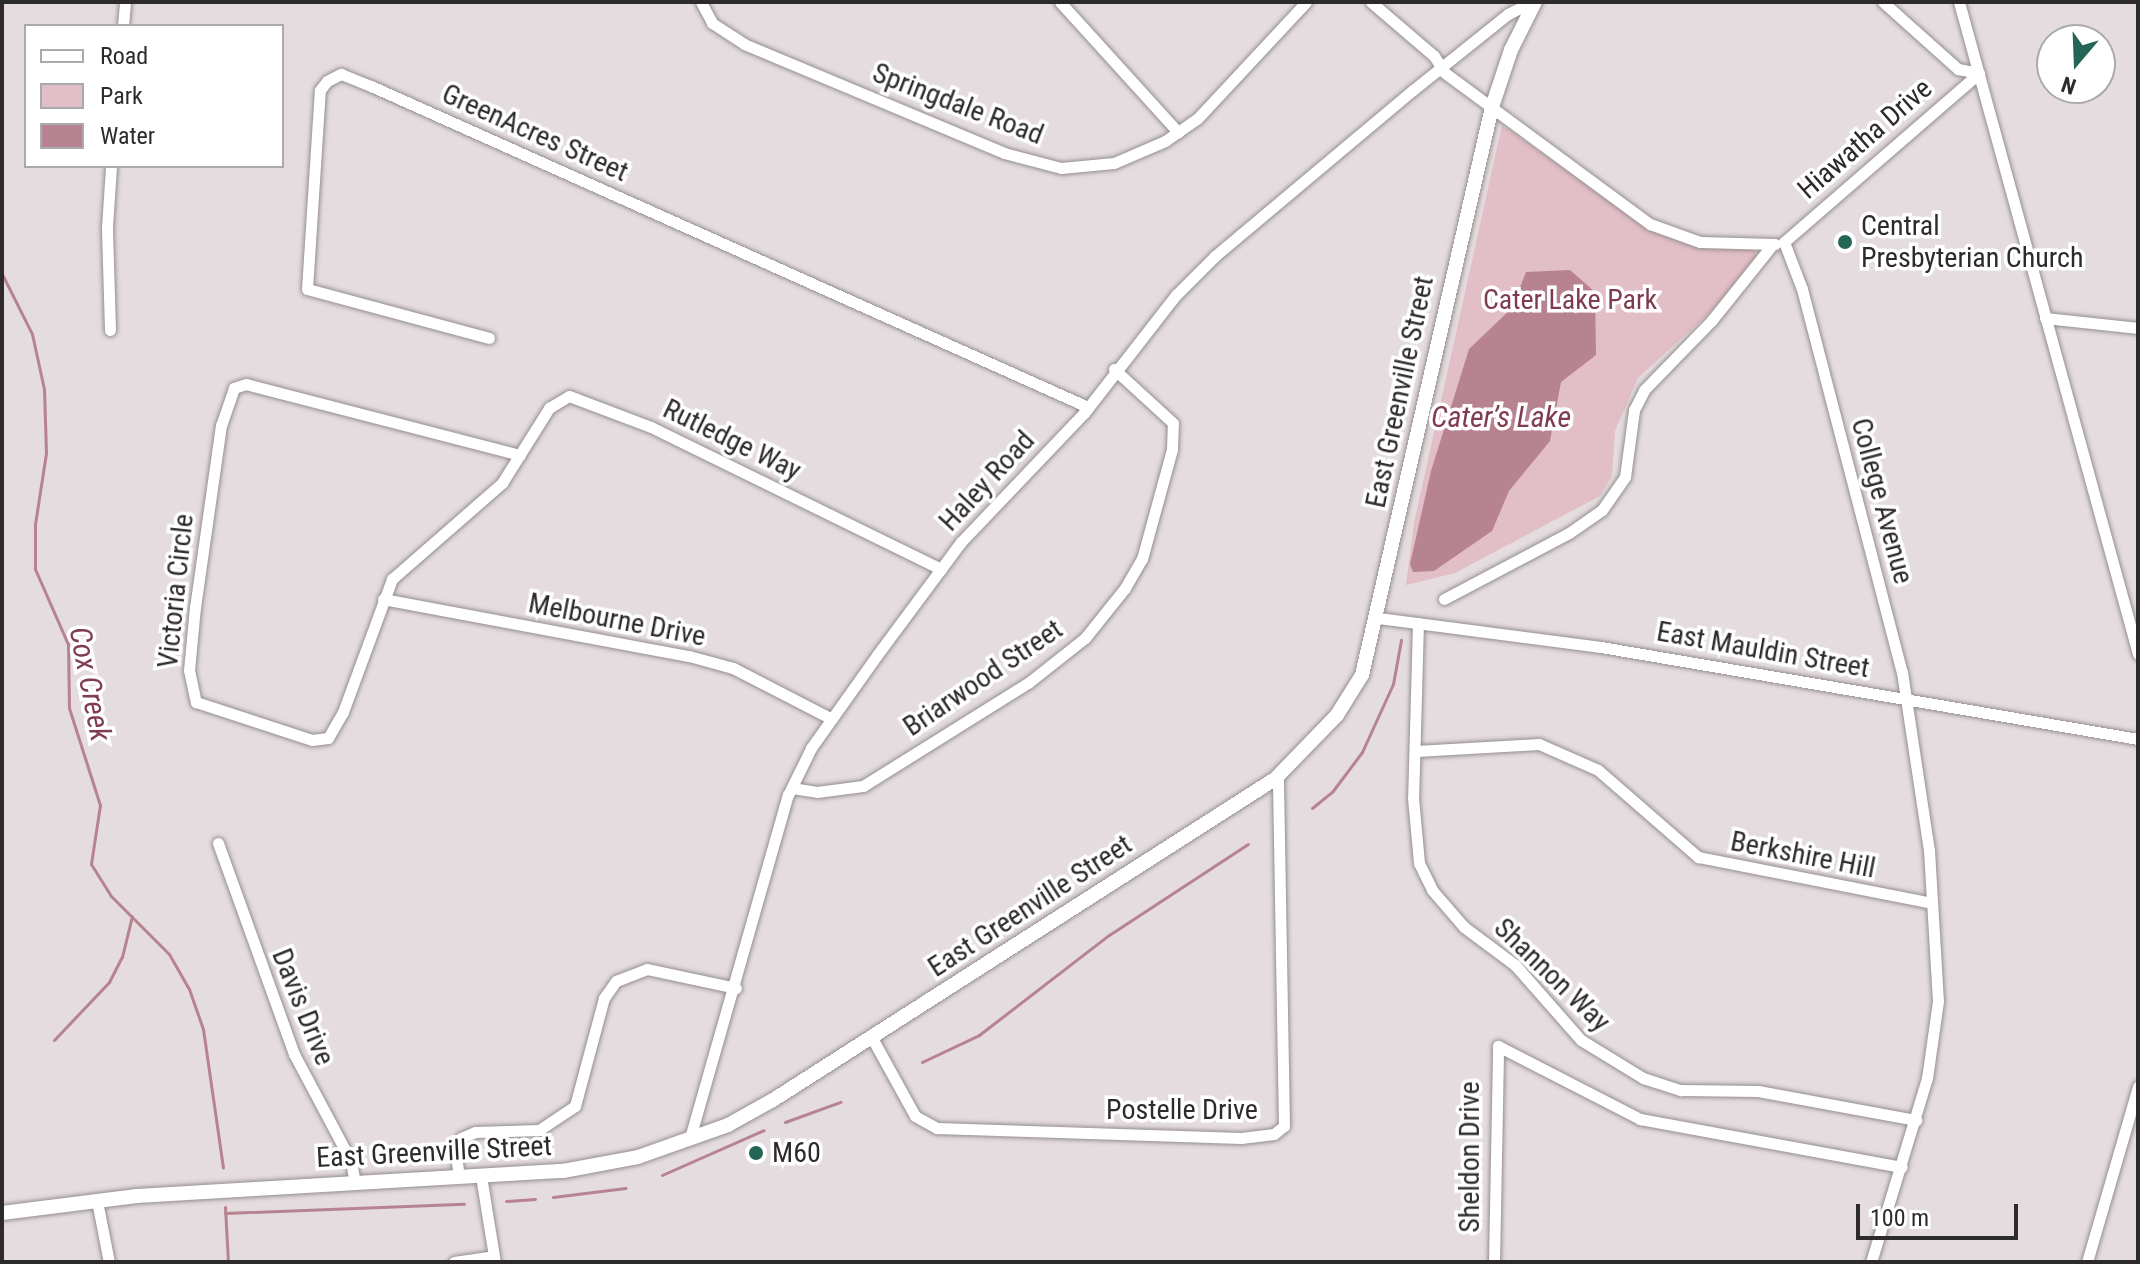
<!DOCTYPE html>
<html>
<head>
<meta charset="utf-8">
<style>
	body { margin:0 }
	#map { position:relative; width:2140px; height:1264px; overflow:hidden; background:#e4dcde; font-family:"Roboto Condensed",sans-serif }
	div>[style] { position:absolute }
	.green>* { inset:0; background:#e2bec6 }
	.water>* { inset:0; background:#b78390 }
	.stream>* { height:3px; margin:-1.5px; padding:0 1.5px; transform-origin:1.5px; border-radius:1.5px; background:#b78390 }
	.roads { filter:drop-shadow(0 0 2px #958e90) drop-shadow(0 0 2px #958e90) }
	.minor>* { height:11px; margin:-5.5px; padding:0 5.5px; transform-origin:5.5px; border-radius:5.5px; background:#fff }
	.major>* { height:14px; margin:-7px; padding:0 7px; transform-origin:7px; border-radius:7px; background:#fff }
	.dots>* { width:22px; height:22px; translate:-50% -50%; box-sizing:border-box; border:4px solid #fff; border-radius:50% }
	span { translate:-50% -50%; white-space:nowrap; text-align:center; line-height:1.15; -webkit-text-stroke:7px #fff; paint-order:stroke }
	.street-label { font-size:28px; color:#2d2a2a }
	.poi-label { font-size:28px; color:#2d2a2a }
	.left { translate:0 -50%; text-align:left }
	.park-label { font-size:28px; color:#7e3b4f }
	.water-label { font-size:30px; color:#803c50; font-style:italic }
	.frame { position:absolute; inset:0; border:4px solid #2d2a2a; pointer-events:none }
	.legend { position:absolute; left:24px; top:24px; width:260px; height:144px; box-sizing:border-box; background:#fff; border:2px solid #abaaaa; margin:0; padding:10px 14px; list-style:none; font-size:24px; color:#2d2a2a }
	.legend li { display:flex; align-items:center; gap:16px; height:40px }
	.legend b { width:40px; border:2px solid #abaaaa }
	.north { position:absolute; left:2036px; top:24px; width:80px; height:80px; box-sizing:border-box; background:#fff; border:2px solid #abaaaa; border-radius:50%; rotate:199deg; font-size:22px; font-weight:700; line-height:32px; text-align:center; color:#2d2a2a }
	.north::after { content:''; display:block; margin:auto; width:28px; height:36px; background:#236655; clip-path:polygon(50% 0,100% 100%,50% 72%,0 100%) }
	.scale { position:absolute; left:1856px; top:1204px; width:162px; height:36px; box-sizing:border-box; border:4px solid #2d2a2a; border-top:0; padding-left:10px; font-size:24px; line-height:28px; white-space:nowrap; color:#2d2a2a; -webkit-text-stroke:6px #fff; paint-order:stroke }
</style>
</head>
<body>
<div id="map">
	<div class="green">
		<i style="clip-path:polygon(1502px 125px,1636px 220px,1677px 239px,1753px 248px,1757px 256px,1717px 306px,1638px 378px,1615px 431px,1612px 476px,1600px 496px,1455px 573px,1406px 585px,1414px 523px)"></i>
	</div>
	<div class="water">
		<i style="clip-path:polygon(1570px 270px,1595px 292px,1596px 355px,1561px 382px,1550px 441px,1509px 491px,1492px 531px,1434px 571px,1413px 572px,1410px 564px,1431px 471px,1469px 349px,1512px 308px,1526px 272px)"></i>
	</div>
	<div class="stream">
		<i style="left:2px;top:274px;width:67px;rotate:63.4deg"></i>
		<i style="left:32px;top:334px;width:56px;rotate:77.7deg"></i>
		<i style="left:44px;top:389px;width:64px;rotate:88.2deg"></i>
		<i style="left:46px;top:453px;width:72px;rotate:98.8deg"></i>
		<i style="left:35px;top:524px;width:45px;rotate:90deg"></i>
		<i style="left:35px;top:569px;width:82px;rotate:66.3deg"></i>
		<i style="left:68px;top:644px;width:64px;rotate:89.1deg"></i>
		<i style="left:69px;top:708px;width:102px;rotate:72.3deg"></i>
		<i style="left:100px;top:805px;width:60px;rotate:98.7deg"></i>
		<i style="left:91px;top:864px;width:36px;rotate:58deg"></i>
		<i style="left:110px;top:895px;width:83px;rotate:45deg"></i>
		<i style="left:169px;top:954px;width:40px;rotate:60.3deg"></i>
		<i style="left:189px;top:989px;width:42px;rotate:70.7deg"></i>
		<i style="left:203px;top:1029px;width:140px;rotate:81.8deg"></i>
		<i style="left:1312px;top:808px;width:26px;rotate:-39deg"></i>
		<i style="left:1332px;top:792px;width:50px;rotate:-53.1deg"></i>
		<i style="left:1362px;top:752px;width:75px;rotate:-65.5deg"></i>
		<i style="left:1393px;top:684px;width:45px;rotate:-79.7deg"></i>
		<i style="left:54px;top:1040px;width:80px;rotate:-46.5deg"></i>
		<i style="left:109px;top:982px;width:28px;rotate:-63deg"></i>
		<i style="left:122px;top:957px;width:42px;rotate:-76.3deg"></i>
		<i style="left:922px;top:1062px;width:63px;rotate:-25.3deg"></i>
		<i style="left:979px;top:1035px;width:164px;rotate:-37.6deg"></i>
		<i style="left:1109px;top:935px;width:166px;rotate:-33.2deg"></i>
		<i style="left:785px;top:1122px;width:59px;rotate:-20deg"></i>
		<i style="left:662px;top:1175px;width:111px;rotate:-23.8deg"></i>
		<i style="left:553px;top:1197px;width:73px;rotate:-7.1deg"></i>
		<i style="left:506px;top:1201px;width:29px;rotate:-4deg"></i>
		<i style="left:225px;top:1207px;width:55px;rotate:86.9deg"></i>
		<i style="left:225px;top:1213px;width:239px;rotate:-2.2deg"></i>
	</div>
	<div class="roads">
		<div class="minor">
			<i style="left:701px;top:2px;width:24px;rotate:62deg"></i>
			<i style="left:712px;top:23px;width:38px;rotate:33deg"></i>
			<i style="left:744px;top:44px;width:282px;rotate:22.7deg"></i>
			<i style="left:1004px;top:153px;width:59px;rotate:14.7deg"></i>
			<i style="left:1061px;top:168px;width:53px;rotate:-5.4deg"></i>
			<i style="left:1114px;top:163px;width:56px;rotate:-23.3deg"></i>
			<i style="left:1165px;top:141px;width:39px;rotate:-35deg"></i>
			<i style="left:1197px;top:119px;width:160px;rotate:-47deg"></i>
			<i style="left:1060px;top:2px;width:176px;rotate:47.8deg"></i>
			<i style="left:1371px;top:2px;width:83px;rotate:40.6deg"></i>
			<i style="left:1434px;top:56px;width:20px;rotate:57deg"></i>
			<i style="left:1445px;top:73px;width:255px;rotate:36.4deg"></i>
			<i style="left:1650px;top:224px;width:53px;rotate:19.8deg"></i>
			<i style="left:1700px;top:242px;width:75px;rotate:1.5deg"></i>
			<i style="left:1883px;top:2px;width:101px;rotate:41.8deg"></i>
			<i style="left:1958px;top:69px;width:21px;rotate:11deg"></i>
			<i style="left:1959px;top:2px;width:676px;rotate:74.65deg"></i>
			<i style="left:123px;top:26px;width:24px;rotate:-85deg"></i>
			<i style="left:1784px;top:242px;width:50px;rotate:69deg"></i>
			<i style="left:1802px;top:289px;width:396px;rotate:75.4deg"></i>
			<i style="left:1902px;top:672px;width:180px;rotate:81.4deg"></i>
			<i style="left:1929px;top:850px;width:151px;rotate:86.6deg"></i>
			<i style="left:1938px;top:1001px;width:78px;rotate:98.1deg"></i>
			<i style="left:1927px;top:1078px;width:192px;rotate:106.9deg"></i>
			<i style="left:1784px;top:242px;width:258px;rotate:-40.9deg"></i>
			<i style="left:2045px;top:318px;width:94px;rotate:6.1deg"></i>
			<i style="left:110px;top:330px;width:103px;rotate:-91.7deg"></i>
			<i style="left:107px;top:227px;width:61px;rotate:-86.2deg"></i>
			<i style="left:489px;top:338px;width:188px;rotate:-164.9deg"></i>
			<i style="left:307px;top:289px;width:199px;rotate:-86.3deg"></i>
			<i style="left:320px;top:90px;width:11px;rotate:-52deg"></i>
			<i style="left:327px;top:81px;width:16px;rotate:-27deg"></i>
			<i style="left:341px;top:74px;width:32px;rotate:22deg"></i>
			<i style="left:371px;top:86px;width:786px;rotate:24.12deg"></i>
			<i style="left:520px;top:455px;width:283px;rotate:-165.5deg"></i>
			<i style="left:246px;top:384px;width:13px;rotate:162deg"></i>
			<i style="left:234px;top:388px;width:39px;rotate:109deg"></i>
			<i style="left:221px;top:425px;width:184px;rotate:98.1deg"></i>
			<i style="left:195px;top:607px;width:63px;rotate:95.4deg"></i>
			<i style="left:189px;top:670px;width:33px;rotate:78deg"></i>
			<i style="left:196px;top:702px;width:122px;rotate:18.1deg"></i>
			<i style="left:312px;top:740px;width:16px;rotate:-7deg"></i>
			<i style="left:328px;top:738px;width:30px;rotate:-60deg"></i>
			<i style="left:343px;top:712px;width:142px;rotate:-69.8deg"></i>
			<i style="left:392px;top:579px;width:146px;rotate:-41.1deg"></i>
			<i style="left:502px;top:483px;width:89px;rotate:-57.9deg"></i>
			<i style="left:549px;top:408px;width:23px;rotate:-31deg"></i>
			<i style="left:569px;top:396px;width:88px;rotate:20.7deg"></i>
			<i style="left:651px;top:427px;width:323px;rotate:26.1deg"></i>
			<i style="left:383px;top:599px;width:311px;rotate:10.6deg"></i>
			<i style="left:689px;top:656px;width:46px;rotate:15.3deg"></i>
			<i style="left:733px;top:668px;width:111px;rotate:27.3deg"></i>
			<i style="left:1444px;top:599px;width:141px;rotate:-27.8deg"></i>
			<i style="left:1569px;top:533px;width:40px;rotate:-34.9deg"></i>
			<i style="left:1602px;top:510px;width:40px;rotate:-55.1deg"></i>
			<i style="left:1625px;top:477px;width:68px;rotate:-82.3deg"></i>
			<i style="left:1634px;top:410px;width:22px;rotate:-63deg"></i>
			<i style="left:1644px;top:390px;width:98px;rotate:-45.8deg"></i>
			<i style="left:1712px;top:320px;width:96px;rotate:-51.3deg"></i>
			<i style="left:1378px;top:618px;width:225px;rotate:7.4deg"></i>
			<i style="left:1601px;top:647px;width:545px;rotate:9.72deg"></i>
			<i style="left:1418px;top:623px;width:175px;rotate:91.6deg"></i>
			<i style="left:1413px;top:798px;width:65px;rotate:84.7deg"></i>
			<i style="left:1419px;top:863px;width:30px;rotate:64deg"></i>
			<i style="left:1432px;top:890px;width:49px;rotate:49.1deg"></i>
			<i style="left:1464px;top:927px;width:64px;rotate:36.7deg"></i>
			<i style="left:1515px;top:965px;width:100px;rotate:48.7deg"></i>
			<i style="left:1581px;top:1040px;width:73px;rotate:31.5deg"></i>
			<i style="left:1643px;top:1078px;width:40px;rotate:18deg"></i>
			<i style="left:1681px;top:1090px;width:77px;rotate:0.7deg"></i>
			<i style="left:1758px;top:1091px;width:161px;rotate:10.4deg"></i>
			<i style="left:1416px;top:751px;width:123px;rotate:-3.3deg"></i>
			<i style="left:1539px;top:744px;width:64px;rotate:23.8deg"></i>
			<i style="left:1598px;top:770px;width:133px;rotate:41deg"></i>
			<i style="left:1698px;top:857px;width:238px;rotate:11.1deg"></i>
			<i style="left:792px;top:788px;width:25px;rotate:9deg"></i>
			<i style="left:817px;top:792px;width:46px;rotate:-7.4deg"></i>
			<i style="left:863px;top:786px;width:195px;rotate:-32deg"></i>
			<i style="left:1028px;top:683px;width:73px;rotate:-38.3deg"></i>
			<i style="left:1085px;top:638px;width:64px;rotate:-51.3deg"></i>
			<i style="left:1125px;top:588px;width:34px;rotate:-60deg"></i>
			<i style="left:1142px;top:559px;width:114px;rotate:-74.7deg"></i>
			<i style="left:1172px;top:449px;width:26px;rotate:-88deg"></i>
			<i style="left:1173px;top:423px;width:80px;rotate:-137.5deg"></i>
			<i style="left:218px;top:843px;width:224px;rotate:70.2deg"></i>
			<i style="left:294px;top:1054px;width:121px;rotate:62deg"></i>
			<i style="left:351px;top:1161px;width:22px;rotate:80deg"></i>
			<i style="left:872px;top:1038px;width:89px;rotate:61.1deg"></i>
			<i style="left:915px;top:1116px;width:25px;rotate:29deg"></i>
			<i style="left:937px;top:1128px;width:304px;rotate:1.9deg"></i>
			<i style="left:1241px;top:1138px;width:33px;rotate:-7deg"></i>
			<i style="left:1274px;top:1134px;width:13px;rotate:-39deg"></i>
			<i style="left:1284px;top:1126px;width:350px;rotate:-91deg"></i>
			<i style="left:690px;top:1138px;width:357px;rotate:-74.1deg"></i>
			<i style="left:788px;top:795px;width:52px;rotate:-63.9deg"></i>
			<i style="left:811px;top:748px;width:114px;rotate:-54.6deg"></i>
			<i style="left:877px;top:655px;width:141px;rotate:-53.4deg"></i>
			<i style="left:961px;top:542px;width:178px;rotate:-46.4deg"></i>
			<i style="left:1084px;top:413px;width:150px;rotate:-52.1deg"></i>
			<i style="left:1176px;top:295px;width:55px;rotate:-45deg"></i>
			<i style="left:1215px;top:256px;width:258px;rotate:-40deg"></i>
			<i style="left:1413px;top:90px;width:122px;rotate:-38.7deg"></i>
			<i style="left:1508px;top:14px;width:27px;rotate:-27deg"></i>
			<i style="left:481px;top:1176px;width:87px;rotate:80.8deg"></i>
			<i style="left:459px;top:1177px;width:30px;rotate:-98deg"></i>
			<i style="left:455px;top:1147px;width:11px;rotate:-56deg"></i>
			<i style="left:461px;top:1138px;width:15px;rotate:-23deg"></i>
			<i style="left:475px;top:1132px;width:64px;rotate:-1.8deg"></i>
			<i style="left:539px;top:1130px;width:43px;rotate:-33.7deg"></i>
			<i style="left:575px;top:1106px;width:112px;rotate:-75deg"></i>
			<i style="left:604px;top:998px;width:21px;rotate:-55deg"></i>
			<i style="left:616px;top:981px;width:33px;rotate:-21deg"></i>
			<i style="left:647px;top:969px;width:91px;rotate:12.1deg"></i>
			<i style="left:97px;top:1201px;width:62px;rotate:78.9deg"></i>
			<i style="left:454px;top:1262px;width:40px;rotate:-8.5deg"></i>
			<i style="left:1494px;top:1262px;width:216px;rotate:-88.9deg"></i>
			<i style="left:1498px;top:1046px;width:160px;rotate:27.2deg"></i>
			<i style="left:1640px;top:1119px;width:266px;rotate:10.4deg"></i>
			<i style="left:2087px;top:1262px;width:183px;rotate:-73.8deg"></i>
		</div>
		<div class="major">
			<i style="left:2px;top:1213px;width:136px;rotate:-7.2deg"></i>
			<i style="left:137px;top:1196px;width:427px;rotate:-3.4deg"></i>
			<i style="left:563px;top:1171px;width:76px;rotate:-10.6deg"></i>
			<i style="left:638px;top:1157px;width:96px;rotate:-19.6deg"></i>
			<i style="left:728px;top:1125px;width:51px;rotate:-29.1deg"></i>
			<i style="left:773px;top:1100px;width:596px;rotate:-32.6deg"></i>
			<i style="left:1275px;top:779px;width:89px;rotate:-45.9deg"></i>
			<i style="left:1337px;top:715px;width:47px;rotate:-58deg"></i>
			<i style="left:1362px;top:675px;width:583px;rotate:-77.11deg"></i>
			<i style="left:1492px;top:107px;width:60px;rotate:-71.6deg"></i>
			<i style="left:1511px;top:50px;width:54px;rotate:-63.4deg"></i>
		</div>
	</div>
	<div class="dots">
		<i style="left:1845px;top:242px;background:#236655"></i>
		<i style="left:756px;top:1153px;background:#236655"></i>
	</div>
	<div class="street-label">
		<span style="left:958px;top:104px;rotate:21deg">Springdale Road</span>
		<span style="left:535px;top:133px;rotate:24deg">GreenAcres Street</span>
		<span style="left:1865px;top:139px;rotate:-41deg">Hiawatha Drive</span>
		<span style="left:1400px;top:392px;rotate:-78deg">East Greenville Street</span>
		<span style="left:732px;top:440px;rotate:26deg">Rutledge Way</span>
		<span style="left:987px;top:481px;rotate:-47deg">Haley Road</span>
		<span style="left:1882px;top:501px;rotate:75deg">College Avenue</span>
		<span style="left:176px;top:591px;rotate:-84deg">Victoria Circle</span>
		<span style="left:617px;top:620px;rotate:11deg">Melbourne Drive</span>
		<span style="left:1763px;top:650px;rotate:10deg">East Mauldin Street</span>
		<span style="left:983px;top:678px;rotate:-34deg">Briarwood Street</span>
		<span style="left:1803px;top:855px;rotate:11deg">Berkshire Hill</span>
		<span style="left:1030px;top:906px;rotate:-33deg">East Greenville Street</span>
		<span style="left:1552px;top:975px;rotate:44deg">Shannon Way</span>
		<span style="left:303px;top:1007px;rotate:68deg">Davis Drive</span>
		<span style="left:1182px;top:1110px">Postelle Drive</span>
		<span style="left:434px;top:1152px;rotate:-3deg">East Greenville Street</span>
		<span style="left:1470px;top:1157px;rotate:-90deg">Sheldon Drive</span>
	</div>
	<div class="poi-label">
		<span class="left" style="left:1861px;top:242px">Central<br>Presbyterian Church</span>
		<span class="left" style="left:772px;top:1153px">M60</span>
	</div>
	<div class="park-label">
		<span style="left:1570px;top:300px">Cater Lake Park</span>
	</div>
	<div class="water-label">
		<span style="left:1501px;top:417px">Cater’s Lake</span>
		<span style="left:90px;top:684px;rotate:79deg">Cox Creek</span>
	</div>
	<div class="frame"></div>
	<ul class="legend">
	<li><b style="height:10px;background:#fff"></b>Road</li>
	<li><b style="height:22px;background:#e2bec6"></b>Park</li>
	<li><b style="height:22px;background:#b78390"></b>Water</li>
	</ul>
	<div class="north">N</div>
	<div class="scale">100 m</div>
</div>
</body>
</html>
